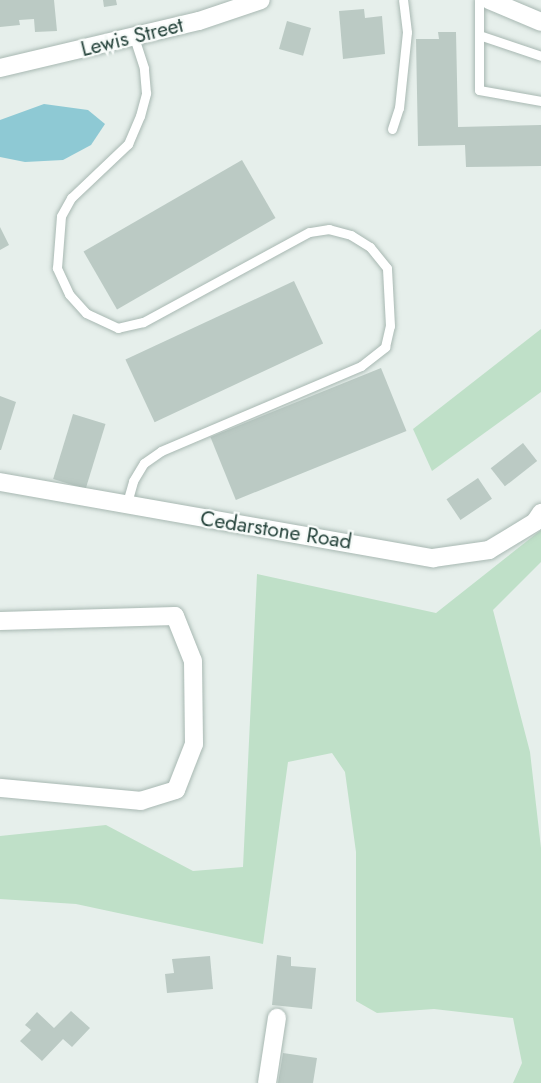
<!DOCTYPE html>
<html>
<head>
<meta charset="utf-8">
<style>
	body { margin:0 }
	#map { position:relative; width:541px; height:1083px; overflow:hidden; background:#e6efeb; font-family:Jost,sans-serif }
	div>[style] { position:absolute }
	.green>* { inset:0; background:#bfe0c8 }
	.water>* { inset:0; background:#8ec9d4 }
	.building>* { inset:0; background:#bbcac4; transform-origin:0 0 }
	.roads { filter:drop-shadow(0 0 2px #a8b8b2) drop-shadow(0 0 2px #a8b8b2) }
	.lane>* { height:9px; margin:-4.5px; padding:0 4.5px; transform-origin:4.5px; border-radius:4.5px; background:#fff }
	.street>* { height:18px; margin:-9px; padding:0 9px; transform-origin:9px; border-radius:9px; background:#fff }
	span { translate:-50% -50%; white-space:nowrap; text-align:center; line-height:1.15; -webkit-text-stroke:4.5px #f7fbf9; paint-order:stroke }
	.street-label { font-size:21px; color:#24423a }
</style>
</head>
<body>
<div id="map">
	<div class="green">
		<i style="clip-path:polygon(541px 329px,541px 392px,432px 471px,413px 429px)"></i>
		<i style="clip-path:polygon(541px 530px,541px 562px,493px 610px,530px 752px,541px 848px,541px 1083px,513px 1083px,522px 1063px,513px 1018px,434px 1009px,377px 1013px,356px 1001px,356px 852px,345px 772px,332px 753px,288px 762px,263px 944px,76px 904px,0 899px,0 836px,106px 825px,193px 871px,243px 867px,257px 574px,436px 613px)"></i>
	</div>
	<div class="water">
		<i style="clip-path:polygon(44px 104px,88px 110px,105px 124px,91px 145px,63px 160px,25px 162px,0 157px,0 120px)"></i>
	</div>
	<div class="building">
		<i style="clip-path:polygon(0 0,54px 0,57px 31px,35px 32px,34px 19px,19px 20px,20px 25px,0 27px)"></i>
		<i style="clip-path:polygon(103px 0,116px 0,117px 5px,104px 7px)"></i>
		<i style="clip-path:polygon(364px 9px,365px 18px,382px 16px,385px 54px,343px 59px,339px 11px)"></i>
		<i style="left:287px;top:21px;width:25px;height:29px;rotate:16deg"></i>
		<i style="clip-path:polygon(438px 32px,456px 32px,458px 127px,541px 125px,541px 166px,466px 167px,465px 145px,418px 146px,416px 39px,439px 39px)"></i>
		<i style="left:242px;top:160px;width:67px;height:183px;rotate:60deg"></i>
		<i style="clip-path:polygon(0 227px,9px 245px,0 250px)"></i>
		<i style="left:294px;top:281px;width:69px;height:186px;rotate:65deg"></i>
		<i style="left:381px;top:368px;width:68px;height:184px;rotate:68deg"></i>
		<i style="clip-path:polygon(0 396px,16px 402px,1px 450px,0 450px)"></i>
		<i style="left:73px;top:414px;width:34px;height:68px;rotate:17deg"></i>
		<i style="left:523px;top:443px;width:23px;height:41px;rotate:52deg"></i>
		<i style="left:478px;top:478px;width:25px;height:38px;rotate:56deg"></i>
		<i style="clip-path:polygon(277px 955px,291px 957px,291px 966px,316px 968px,312px 1009px,272px 1005px)"></i>
		<i style="clip-path:polygon(210px 956px,213px 989px,167px 993px,165px 974px,174px 973px,172px 959px)"></i>
		<i style="clip-path:polygon(71px 1011px,90px 1028px,72px 1047px,63px 1039px,42px 1061px,20px 1041px,31px 1030px,25px 1025px,37px 1012px,54px 1028px)"></i>
		<i style="clip-path:polygon(283px 1053px,317px 1058px,313px 1083px,278px 1083px)"></i>
	</div>
	<div class="roads">
		<div class="lane">
			<i style="left:479px;top:0;width:90px;rotate:90deg"></i>
			<i style="left:479px;top:90px;width:63px;rotate:10.1deg"></i>
			<i style="left:479px;top:35px;width:65px;rotate:18.7deg"></i>
			<i style="left:392px;top:129px;width:22px;rotate:-72deg"></i>
			<i style="left:399px;top:108px;width:76px;rotate:-84deg"></i>
			<i style="left:407px;top:32px;width:32px;rotate:-97deg"></i>
			<i style="left:126px;top:506px;width:26px;rotate:-74deg"></i>
			<i style="left:133px;top:481px;width:21px;rotate:-59deg"></i>
			<i style="left:144px;top:463px;width:21px;rotate:-35deg"></i>
			<i style="left:161px;top:451px;width:217px;rotate:-23deg"></i>
			<i style="left:361px;top:366px;width:31px;rotate:-38deg"></i>
			<i style="left:385px;top:347px;width:22px;rotate:-77deg"></i>
			<i style="left:390px;top:326px;width:58px;rotate:-93deg"></i>
			<i style="left:387px;top:268px;width:27px;rotate:-129deg"></i>
			<i style="left:370px;top:247px;width:22px;rotate:-148deg"></i>
			<i style="left:351px;top:235px;width:23px;rotate:-165deg"></i>
			<i style="left:329px;top:229px;width:20px;rotate:171deg"></i>
			<i style="left:309px;top:232px;width:189px;rotate:151.5deg"></i>
			<i style="left:143px;top:322px;width:26px;rotate:167deg"></i>
			<i style="left:118px;top:328px;width:35px;rotate:-155deg"></i>
			<i style="left:86px;top:313px;width:25px;rotate:-132deg"></i>
			<i style="left:69px;top:294px;width:29px;rotate:-115deg"></i>
			<i style="left:57px;top:268px;width:52px;rotate:-85.6deg"></i>
			<i style="left:61px;top:216px;width:21px;rotate:-61deg"></i>
			<i style="left:71px;top:198px;width:79px;rotate:-43.5deg"></i>
			<i style="left:128px;top:144px;width:30px;rotate:-67deg"></i>
			<i style="left:140px;top:116px;width:24px;rotate:-75deg"></i>
			<i style="left:146px;top:93px;width:25px;rotate:-95deg"></i>
			<i style="left:144px;top:68px;width:33px;rotate:-108deg"></i>
		</div>
		<div class="street">
			<i style="left:489px;top:0;width:56px;rotate:22.9deg"></i>
			<i style="left:0;top:68px;width:204px;rotate:-13.3deg"></i>
			<i style="left:199px;top:21px;width:65px;rotate:-18.7deg"></i>
			<i style="left:0;top:482px;width:440px;rotate:10deg"></i>
			<i style="left:433px;top:558px;width:57px;rotate:-8.1deg"></i>
			<i style="left:489px;top:550px;width:54px;rotate:-31.3deg"></i>
			<i style="left:535px;top:522px;width:11px;rotate:-56deg"></i>
			<i style="left:0;top:621px;width:175px;rotate:-1.6deg"></i>
			<i style="left:175px;top:616px;width:48px;rotate:68.2deg"></i>
			<i style="left:193px;top:661px;width:83px;rotate:89.3deg"></i>
			<i style="left:194px;top:744px;width:49px;rotate:111.4deg"></i>
			<i style="left:176px;top:790px;width:37px;rotate:163deg"></i>
			<i style="left:141px;top:801px;width:142px;rotate:-174.7deg"></i>
			<i style="left:267px;top:1083px;width:66px;rotate:-81.3deg"></i>
		</div>
	</div>
	<div class="street-label">
		<span style="left:132px;top:37px;rotate:-14deg">Lewis Street</span>
		<span style="left:276px;top:530px;rotate:9deg">Cedarstone Road</span>
	</div>
</div>
</body>
</html>
